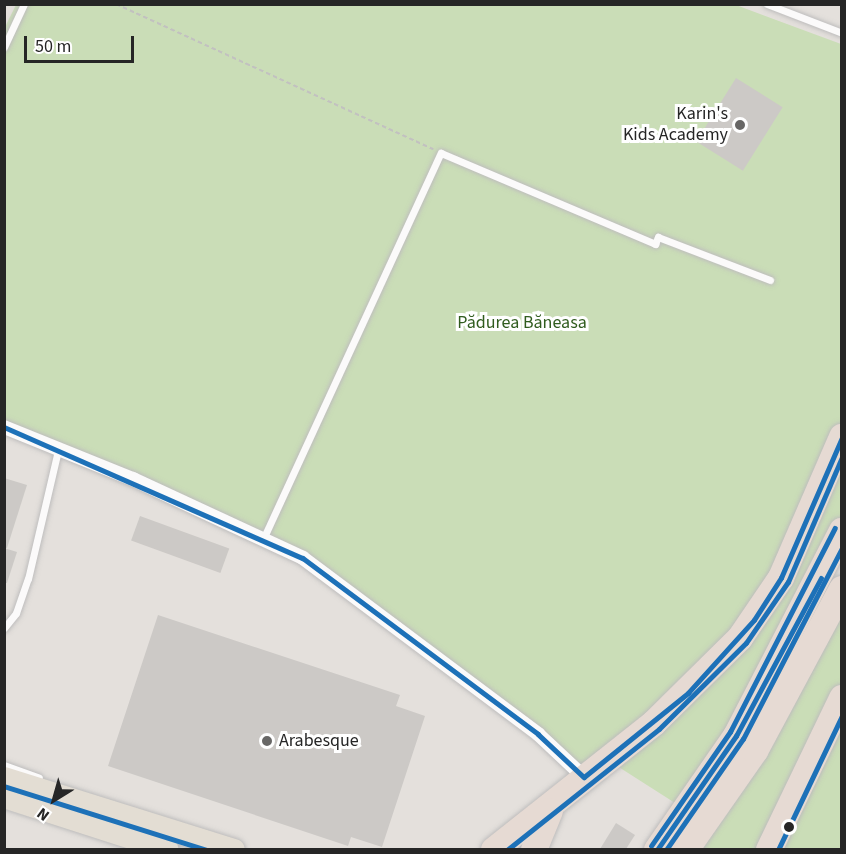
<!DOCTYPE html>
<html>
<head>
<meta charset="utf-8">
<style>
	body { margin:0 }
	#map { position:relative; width:846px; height:854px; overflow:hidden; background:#e4e0dc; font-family:"Source Sans 3",sans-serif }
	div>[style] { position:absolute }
	.green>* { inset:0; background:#caddb7 }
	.building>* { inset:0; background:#ccc9c6; transform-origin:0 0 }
	.path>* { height:2px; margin-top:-1px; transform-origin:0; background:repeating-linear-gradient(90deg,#c2c1c0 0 4.5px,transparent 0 7.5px) }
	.roads { filter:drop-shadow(0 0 2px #bebdbd) drop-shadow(0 0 2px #bebdbd) }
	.lane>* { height:7px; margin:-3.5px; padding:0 3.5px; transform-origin:3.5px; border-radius:3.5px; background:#fbfafa }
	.street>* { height:14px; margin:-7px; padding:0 7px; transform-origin:7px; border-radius:7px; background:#fbfafa }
	.primary>* { height:22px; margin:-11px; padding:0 11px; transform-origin:11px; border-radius:11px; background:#e3ddd3 }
	.highway>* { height:26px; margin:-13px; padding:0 13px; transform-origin:13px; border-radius:13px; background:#e6dad3 }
	.bus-1>* { height:4.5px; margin:-2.25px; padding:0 2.25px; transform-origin:2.25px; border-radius:2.25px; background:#1d71b8 }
	.bus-2>* { height:4.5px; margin:-2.25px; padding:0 2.25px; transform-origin:2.25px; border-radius:2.25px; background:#1d71b8 }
	.bus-3>* { height:4.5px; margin:-2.25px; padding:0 2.25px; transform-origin:2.25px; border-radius:2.25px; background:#1d71b8 }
	.bus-4>* { height:4.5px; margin:-2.25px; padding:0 2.25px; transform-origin:2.25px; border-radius:2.25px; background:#1d71b8 }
	.dots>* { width:16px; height:16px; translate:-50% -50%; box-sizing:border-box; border:3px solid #fff; border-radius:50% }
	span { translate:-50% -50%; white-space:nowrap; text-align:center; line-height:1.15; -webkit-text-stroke:6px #fff; paint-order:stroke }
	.poi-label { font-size:18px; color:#262626 }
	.right { translate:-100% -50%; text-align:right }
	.left { translate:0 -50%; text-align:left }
	.park-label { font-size:18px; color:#305c1e }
	.frame { position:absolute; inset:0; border:6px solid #262626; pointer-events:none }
	.north { position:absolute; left:24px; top:770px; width:60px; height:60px; -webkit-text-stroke:4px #fff; paint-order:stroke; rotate:217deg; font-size:16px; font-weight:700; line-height:24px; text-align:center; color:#262626 }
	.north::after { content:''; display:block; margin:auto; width:21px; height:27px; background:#262626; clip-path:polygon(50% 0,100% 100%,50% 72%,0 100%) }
	.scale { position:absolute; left:24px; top:36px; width:110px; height:27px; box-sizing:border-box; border:3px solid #262626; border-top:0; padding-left:8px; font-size:18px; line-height:21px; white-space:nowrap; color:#262626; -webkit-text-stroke:4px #fff; paint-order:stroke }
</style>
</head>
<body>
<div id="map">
	<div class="green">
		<i style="clip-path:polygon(16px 5px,736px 5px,841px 44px,841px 531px,686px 810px,614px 764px,590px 783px,303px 558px,5px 427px,4px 29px)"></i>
		<i style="clip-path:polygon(841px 589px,841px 849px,686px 850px)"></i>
	</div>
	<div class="building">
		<i style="left:736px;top:78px;width:55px;height:75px;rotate:32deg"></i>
		<i style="clip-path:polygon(4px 478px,27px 485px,7px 548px,4px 547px)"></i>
		<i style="left:140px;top:516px;width:95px;height:26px;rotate:20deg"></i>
		<i style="clip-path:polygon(4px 548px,17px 552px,7px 583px,4px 583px)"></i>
		<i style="clip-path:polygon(158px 615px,400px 695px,396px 706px,425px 716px,382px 847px,351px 837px,348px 846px,108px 766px)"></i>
		<i style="clip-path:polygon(616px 823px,635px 835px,626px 849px,600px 849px)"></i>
	</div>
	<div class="path">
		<i style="left:116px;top:4px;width:349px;rotate:24.6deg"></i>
	</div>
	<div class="roads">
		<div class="lane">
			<i style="left:767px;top:4px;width:80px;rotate:21.1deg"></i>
			<i style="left:4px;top:47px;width:47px;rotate:-65.1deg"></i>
			<i style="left:264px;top:537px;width:423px;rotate:-65.3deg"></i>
			<i style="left:441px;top:153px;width:233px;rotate:23deg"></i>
			<i style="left:655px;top:244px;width:8px;rotate:-67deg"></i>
			<i style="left:658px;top:237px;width:120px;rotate:21deg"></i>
			<i style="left:4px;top:628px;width:19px;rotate:-51deg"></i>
			<i style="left:16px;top:613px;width:36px;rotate:-71deg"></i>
			<i style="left:28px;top:579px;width:132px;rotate:-76.9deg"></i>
			<i style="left:4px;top:765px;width:37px;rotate:20deg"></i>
		</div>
		<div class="street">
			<i style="left:4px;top:427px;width:139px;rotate:22deg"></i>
			<i style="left:133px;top:479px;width:187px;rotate:24.9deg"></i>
			<i style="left:303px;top:558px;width:294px;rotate:36.8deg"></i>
			<i style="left:538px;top:734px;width:63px;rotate:43.1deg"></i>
		</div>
		<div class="primary">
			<i style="left:4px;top:778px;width:241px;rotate:17.4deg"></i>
			<i style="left:4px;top:797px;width:172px;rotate:17.9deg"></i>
		</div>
		<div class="highway">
			<i style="left:494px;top:850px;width:204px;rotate:-38.4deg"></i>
			<i style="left:654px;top:723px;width:121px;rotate:-44.7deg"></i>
			<i style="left:740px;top:638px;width:73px;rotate:-55.7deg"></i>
			<i style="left:781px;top:578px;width:154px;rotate:-66.6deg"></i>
			<i style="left:534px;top:850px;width:42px;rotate:-67.7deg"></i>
			<i style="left:657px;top:850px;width:139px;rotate:-55.3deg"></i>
			<i style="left:736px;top:736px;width:231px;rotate:-62.7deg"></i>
			<i style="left:686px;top:850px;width:121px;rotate:-55.1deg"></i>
			<i style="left:755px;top:751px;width:184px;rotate:-61.8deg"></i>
			<i style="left:769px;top:850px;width:169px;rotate:-64.3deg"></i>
		</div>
	</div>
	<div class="bus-1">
		<i style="left:4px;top:427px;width:326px;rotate:23.7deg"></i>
		<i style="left:303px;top:558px;width:294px;rotate:36.8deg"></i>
		<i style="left:538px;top:734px;width:63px;rotate:43.1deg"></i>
		<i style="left:584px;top:777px;width:134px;rotate:-38.9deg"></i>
		<i style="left:688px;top:693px;width:98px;rotate:-47.9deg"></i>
		<i style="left:754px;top:620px;width:50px;rotate:-57.3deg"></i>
		<i style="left:781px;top:578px;width:153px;rotate:-66.5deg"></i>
		<i style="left:657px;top:850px;width:139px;rotate:-55.3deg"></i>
		<i style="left:736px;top:736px;width:179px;rotate:-61.7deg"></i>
	</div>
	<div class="bus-2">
		<i style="left:4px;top:786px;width:213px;rotate:17.5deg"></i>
		<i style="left:507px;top:850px;width:194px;rotate:-38.5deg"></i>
		<i style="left:659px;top:729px;width:122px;rotate:-44.7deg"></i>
		<i style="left:746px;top:643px;width:74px;rotate:-55.5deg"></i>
		<i style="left:788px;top:582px;width:136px;rotate:-66.6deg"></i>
		<i style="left:778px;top:850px;width:148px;rotate:-64.5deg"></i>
	</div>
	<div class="bus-3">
		<i style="left:666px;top:850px;width:135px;rotate:-55.3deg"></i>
		<i style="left:743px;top:739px;width:215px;rotate:-62.6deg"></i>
	</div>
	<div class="bus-4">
		<i style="left:651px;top:846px;width:139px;rotate:-55.3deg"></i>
		<i style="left:730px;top:732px;width:229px;rotate:-62.8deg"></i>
	</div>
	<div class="dots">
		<i style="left:740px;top:125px;background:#686766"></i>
		<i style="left:267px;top:741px;background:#686766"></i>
		<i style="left:789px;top:827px;background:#262626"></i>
	</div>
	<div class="poi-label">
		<span class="right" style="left:728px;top:125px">Karin's<br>Kids Academy</span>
		<span class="left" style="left:279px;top:741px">Arabesque</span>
	</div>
	<div class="park-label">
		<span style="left:522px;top:323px">Pădurea Băneasa</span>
	</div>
	<div class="frame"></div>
	<div class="north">N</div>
	<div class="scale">50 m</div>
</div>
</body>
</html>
